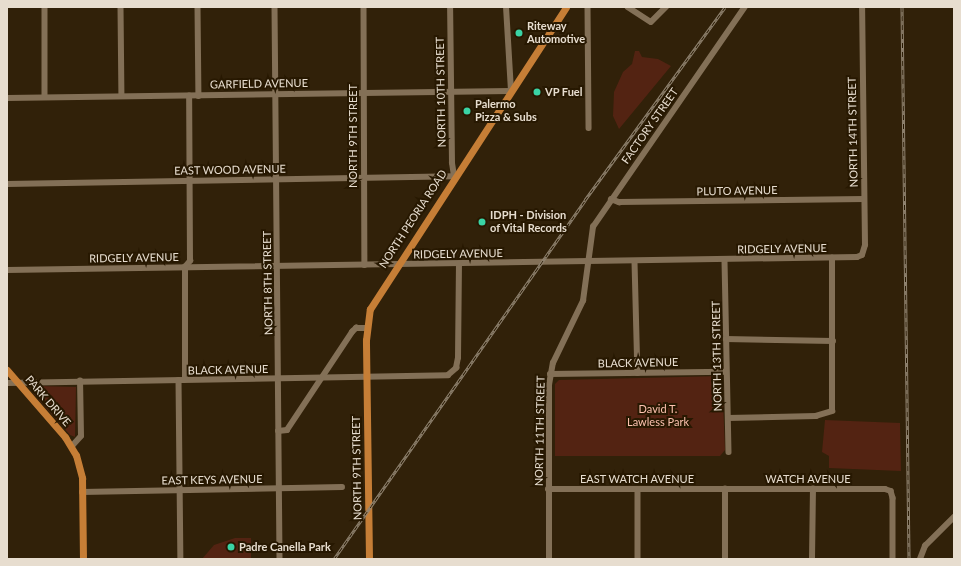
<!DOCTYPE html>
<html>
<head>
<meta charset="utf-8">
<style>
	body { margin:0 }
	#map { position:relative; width:961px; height:566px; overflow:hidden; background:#312109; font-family:Lato,sans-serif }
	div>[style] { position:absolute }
	.green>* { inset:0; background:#532312 }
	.minor>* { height:5.5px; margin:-2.75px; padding:0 2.75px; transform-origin:2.75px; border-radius:2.75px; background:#837057 }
	.major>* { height:7px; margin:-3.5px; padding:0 3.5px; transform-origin:3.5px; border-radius:3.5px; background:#c67e36 }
	.rail>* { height:3px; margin-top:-1.5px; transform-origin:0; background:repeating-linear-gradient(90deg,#271801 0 4.5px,#908370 0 9px); box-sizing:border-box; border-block:1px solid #908370 }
	.dots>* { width:11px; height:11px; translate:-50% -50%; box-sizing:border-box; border:2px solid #271801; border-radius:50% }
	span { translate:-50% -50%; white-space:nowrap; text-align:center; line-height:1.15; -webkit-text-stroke:4px #271801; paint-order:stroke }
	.poi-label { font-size:11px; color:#e7ddcf; font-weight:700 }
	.left { translate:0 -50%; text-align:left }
	.street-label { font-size:11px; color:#e7ddcf }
	.park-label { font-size:11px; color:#fdc2af }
	.frame { position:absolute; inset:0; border:8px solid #e7ddcf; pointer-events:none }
</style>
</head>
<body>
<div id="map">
	<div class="green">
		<i style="clip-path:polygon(635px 51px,639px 51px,642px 57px,658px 59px,671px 66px,619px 129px,613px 116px,614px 92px,623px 72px,632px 64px)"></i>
		<i style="clip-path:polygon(722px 376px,725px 450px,720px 456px,555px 456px,555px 384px,559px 380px)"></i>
		<i style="clip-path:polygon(36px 386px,76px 387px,75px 437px,70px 435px,33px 393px,32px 389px)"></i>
		<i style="clip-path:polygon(825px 420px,900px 423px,901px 471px,829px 468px,829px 456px,822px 452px)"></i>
		<i style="clip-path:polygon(235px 538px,251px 538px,251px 559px,202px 559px,214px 545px)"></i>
	</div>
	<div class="minor">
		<i style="left:45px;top:7px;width:90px;rotate:90deg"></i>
		<i style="left:121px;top:7px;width:89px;rotate:89.4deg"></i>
		<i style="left:198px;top:7px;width:89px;rotate:89.4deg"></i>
		<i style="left:275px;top:7px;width:552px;rotate:89.48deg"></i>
		<i style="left:364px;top:7px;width:258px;rotate:89.8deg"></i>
		<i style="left:588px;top:7px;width:121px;rotate:89.5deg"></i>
		<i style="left:628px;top:7px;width:27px;rotate:33deg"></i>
		<i style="left:651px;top:22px;width:21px;rotate:-45deg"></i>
		<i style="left:7px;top:98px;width:504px;rotate:-0.8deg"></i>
		<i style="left:511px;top:91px;width:84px;rotate:-93.4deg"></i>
		<i style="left:7px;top:184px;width:447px;rotate:-1deg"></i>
		<i style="left:454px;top:176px;width:13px;rotate:-99deg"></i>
		<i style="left:452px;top:163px;width:156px;rotate:-90.7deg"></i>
		<i style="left:611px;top:199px;width:9px;rotate:21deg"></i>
		<i style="left:619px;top:202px;width:245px;rotate:-0.7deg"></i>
		<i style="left:725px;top:261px;width:191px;rotate:88.8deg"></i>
		<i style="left:635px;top:262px;width:111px;rotate:88.5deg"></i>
		<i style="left:7px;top:270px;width:850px;rotate:-0.88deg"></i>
		<i style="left:857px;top:257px;width:5px;rotate:-22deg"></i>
		<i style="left:862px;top:255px;width:10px;rotate:-73deg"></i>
		<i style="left:865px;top:245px;width:238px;rotate:-90.7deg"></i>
		<i style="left:726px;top:339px;width:107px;rotate:1.1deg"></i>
		<i style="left:550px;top:374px;width:176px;rotate:-0.7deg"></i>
		<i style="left:179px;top:380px;width:179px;rotate:89.4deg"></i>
		<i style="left:185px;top:380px;width:113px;rotate:-90deg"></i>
		<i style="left:185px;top:267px;width:8px;rotate:-50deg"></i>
		<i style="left:190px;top:261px;width:165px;rotate:-90.3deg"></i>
		<i style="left:7px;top:383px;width:441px;rotate:-1deg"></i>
		<i style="left:448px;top:375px;width:11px;rotate:-41deg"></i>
		<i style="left:456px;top:368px;width:10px;rotate:-79deg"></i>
		<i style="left:458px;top:358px;width:94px;rotate:-89.4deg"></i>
		<i style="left:728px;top:418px;width:88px;rotate:-1.3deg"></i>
		<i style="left:816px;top:416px;width:17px;rotate:-17deg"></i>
		<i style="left:832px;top:411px;width:153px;rotate:-90deg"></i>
		<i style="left:278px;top:431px;width:9px;rotate:-6deg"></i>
		<i style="left:287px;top:430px;width:118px;rotate:-56.4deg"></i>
		<i style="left:352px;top:332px;width:6px;rotate:-45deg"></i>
		<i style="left:356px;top:328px;width:10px"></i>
		<i style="left:72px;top:446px;width:13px;rotate:-48deg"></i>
		<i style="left:81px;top:436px;width:55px;rotate:-91deg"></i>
		<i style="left:548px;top:489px;width:337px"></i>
		<i style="left:885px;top:489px;width:6px;rotate:18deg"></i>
		<i style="left:891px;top:491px;width:7px;rotate:74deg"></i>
		<i style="left:893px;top:498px;width:61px;rotate:90deg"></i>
		<i style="left:638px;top:489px;width:70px;rotate:90deg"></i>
		<i style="left:82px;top:492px;width:260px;rotate:-1.1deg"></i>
		<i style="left:549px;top:559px;width:174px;rotate:-90deg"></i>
		<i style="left:549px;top:385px;width:22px;rotate:-80deg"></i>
		<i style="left:553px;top:363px;width:69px;rotate:-64.2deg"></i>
		<i style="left:583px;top:301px;width:75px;rotate:-82.3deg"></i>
		<i style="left:593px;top:227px;width:267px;rotate:-55.4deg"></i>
		<i style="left:725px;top:559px;width:70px;rotate:-90deg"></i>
		<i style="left:812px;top:559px;width:70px;rotate:-89.2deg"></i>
		<i style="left:920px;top:559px;width:14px;rotate:-69deg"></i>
		<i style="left:925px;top:546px;width:41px;rotate:-45deg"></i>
	</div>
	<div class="major">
		<i style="left:7px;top:370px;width:89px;rotate:49.1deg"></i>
		<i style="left:65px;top:437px;width:21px;rotate:59deg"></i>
		<i style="left:76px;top:455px;width:24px;rotate:75deg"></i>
		<i style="left:82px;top:478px;width:81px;rotate:89.3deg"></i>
		<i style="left:369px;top:559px;width:219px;rotate:-90.8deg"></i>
		<i style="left:366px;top:340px;width:31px;rotate:-83deg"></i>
		<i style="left:370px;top:309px;width:360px;rotate:-57deg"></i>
	</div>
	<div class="rail">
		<i style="left:902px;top:7px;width:552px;rotate:89.27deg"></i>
		<i style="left:334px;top:559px;width:438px;rotate:-55deg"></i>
		<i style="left:585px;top:200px;width:238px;rotate:-54deg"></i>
	</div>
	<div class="dots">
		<i style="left:519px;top:33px;background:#3ad4a5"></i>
		<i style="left:537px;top:92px;background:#3ad4a5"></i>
		<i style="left:467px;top:111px;background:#3ad4a5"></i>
		<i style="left:482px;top:222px;background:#3ad4a5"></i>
		<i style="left:231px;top:547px;background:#3ad4a5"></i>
	</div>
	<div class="poi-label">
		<span class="left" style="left:527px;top:33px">Riteway<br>Automotive</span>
		<span class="left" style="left:545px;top:92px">VP Fuel</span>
		<span class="left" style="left:475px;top:111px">Palermo<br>Pizza &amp; Subs</span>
		<span class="left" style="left:490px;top:222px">IDPH - Division<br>of Vital Records</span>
		<span class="left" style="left:239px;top:547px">Padre Canella Park</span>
	</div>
	<div class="street-label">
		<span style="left:259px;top:84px;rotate:-1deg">GARFIELD AVENUE</span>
		<span style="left:441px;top:92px;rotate:-91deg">NORTH 10TH STREET</span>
		<span style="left:650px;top:126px;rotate:-55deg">FACTORY STREET</span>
		<span style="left:853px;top:132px;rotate:-91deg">NORTH 14TH STREET</span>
		<span style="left:353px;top:136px;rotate:-90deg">NORTH 9TH STREET</span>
		<span style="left:230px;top:170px;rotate:-1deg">EAST WOOD AVENUE</span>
		<span style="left:737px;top:191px;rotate:-1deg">PLUTO AVENUE</span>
		<span style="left:413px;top:219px;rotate:-57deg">NORTH PEORIA ROAD</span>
		<span style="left:782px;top:249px;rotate:-1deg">RIDGELY AVENUE</span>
		<span style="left:458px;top:254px;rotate:-1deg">RIDGELY AVENUE</span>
		<span style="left:134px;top:258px;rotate:-1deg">RIDGELY AVENUE</span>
		<span style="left:268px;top:283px;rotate:-91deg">NORTH 8TH STREET</span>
		<span style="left:717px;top:356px;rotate:-91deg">NORTH 13TH STREET</span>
		<span style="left:638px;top:363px;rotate:-1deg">BLACK AVENUE</span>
		<span style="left:228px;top:370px;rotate:-1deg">BLACK AVENUE</span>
		<span style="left:48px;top:401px;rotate:49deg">PARK DRIVE</span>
		<span style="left:540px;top:431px;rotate:-89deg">NORTH 11TH STREET</span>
		<span style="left:357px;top:468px;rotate:-91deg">NORTH 9TH STREET</span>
		<span style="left:637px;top:479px">EAST WATCH AVENUE</span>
		<span style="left:808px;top:479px">WATCH AVENUE</span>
		<span style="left:212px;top:480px;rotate:-1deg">EAST KEYS AVENUE</span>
	</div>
	<div class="park-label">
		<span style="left:658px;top:416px">David T.<br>Lawless Park</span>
	</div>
	<div class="frame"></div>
</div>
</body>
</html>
